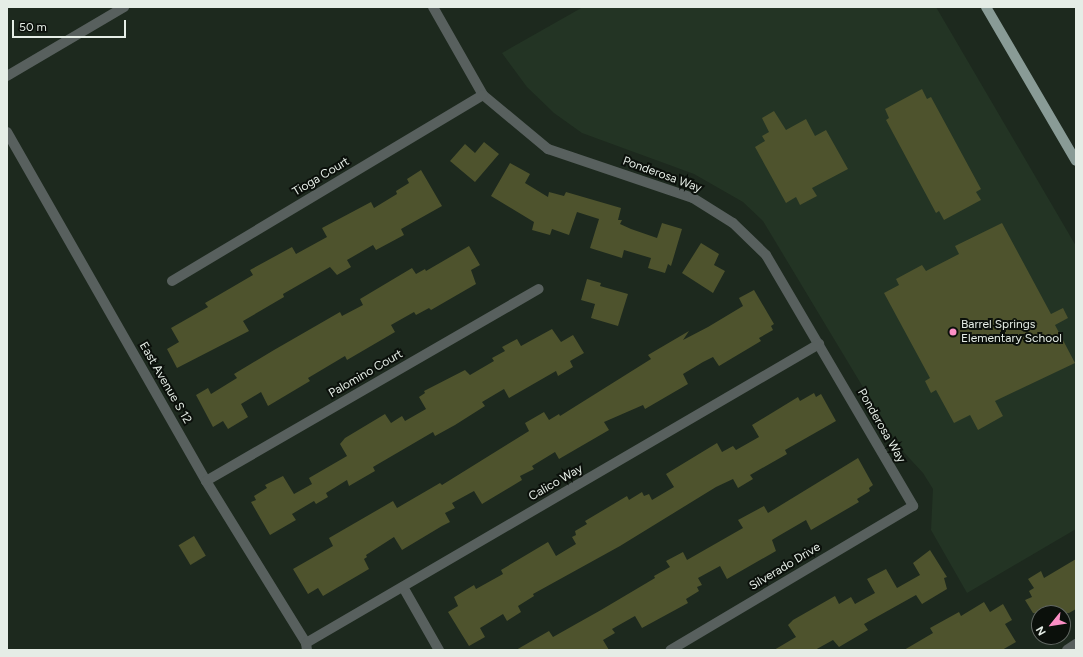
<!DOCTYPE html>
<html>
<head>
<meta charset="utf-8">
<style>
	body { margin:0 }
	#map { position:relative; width:1083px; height:657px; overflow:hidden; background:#1d291e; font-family:Figtree,sans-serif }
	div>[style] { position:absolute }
	.built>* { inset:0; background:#233424 }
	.building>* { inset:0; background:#4e532d; transform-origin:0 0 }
	.minor>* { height:10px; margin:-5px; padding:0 5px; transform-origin:5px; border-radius:5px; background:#58605e }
	.primary>* { height:10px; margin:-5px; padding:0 5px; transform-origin:5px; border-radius:5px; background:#899b96 }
	.dots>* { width:11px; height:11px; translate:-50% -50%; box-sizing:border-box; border:2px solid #0b100b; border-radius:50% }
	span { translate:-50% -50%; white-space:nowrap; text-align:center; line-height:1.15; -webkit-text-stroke:4px #0b100b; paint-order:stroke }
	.street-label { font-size:12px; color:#e5ede6 }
	.poi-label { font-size:12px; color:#e5ede6 }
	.left { translate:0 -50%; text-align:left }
	.frame { position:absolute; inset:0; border:8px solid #e5ede6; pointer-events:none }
	.north { position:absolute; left:1031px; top:605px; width:40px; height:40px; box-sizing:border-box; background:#0b100b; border:1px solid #626863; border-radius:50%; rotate:240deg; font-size:11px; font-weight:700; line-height:16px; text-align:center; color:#e5ede6 }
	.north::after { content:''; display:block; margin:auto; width:14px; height:18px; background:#fb8fc5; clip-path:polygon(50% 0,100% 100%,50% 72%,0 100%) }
	.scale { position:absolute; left:12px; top:20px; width:114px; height:18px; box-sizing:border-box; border:2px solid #e5ede6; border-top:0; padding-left:5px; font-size:12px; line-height:14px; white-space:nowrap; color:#e5ede6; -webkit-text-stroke:3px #0b100b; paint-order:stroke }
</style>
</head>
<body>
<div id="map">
	<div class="built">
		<i style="clip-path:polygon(583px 7px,936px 7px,1076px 246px,1076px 529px,967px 593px,931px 530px,933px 489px,923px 473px,899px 447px,763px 221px,743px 202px,694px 174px,582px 133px,554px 113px,527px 87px,502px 53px)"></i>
	</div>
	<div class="building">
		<i style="clip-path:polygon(922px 89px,927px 99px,931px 97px,981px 189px,976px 192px,981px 200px,944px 220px,939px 211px,936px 213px,886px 120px,889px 118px,885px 109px)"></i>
		<i style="clip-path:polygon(774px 111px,786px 130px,806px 119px,815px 136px,826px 130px,848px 169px,812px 188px,817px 196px,800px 205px,796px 197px,786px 203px,755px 147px,765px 141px,762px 136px,769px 132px,762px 118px)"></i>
		<i style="clip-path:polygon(484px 142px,499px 154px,475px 182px,450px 161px,465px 144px,475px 153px)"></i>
		<i style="clip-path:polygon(510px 163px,530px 174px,525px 183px,548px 197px,549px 192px,564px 196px,566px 192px,621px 208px,618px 220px,622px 220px,620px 224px,631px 229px,657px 238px,662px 223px,682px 229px,671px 266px,668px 264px,665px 273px,648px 268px,651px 258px,624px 250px,622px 258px,590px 248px,599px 219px,577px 212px,569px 235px,552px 229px,550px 235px,532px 230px,534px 222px,491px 196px)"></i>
		<i style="clip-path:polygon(421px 170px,442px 206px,401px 229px,404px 235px,376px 250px,373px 245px,347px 260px,351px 267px,337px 275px,330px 267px,283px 294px,284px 297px,243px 321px,249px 331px,177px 368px,167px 349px,179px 342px,171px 328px,208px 307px,205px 303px,253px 275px,250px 270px,292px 247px,296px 254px,327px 237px,322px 228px,371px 202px,374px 208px,397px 194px,396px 191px,409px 183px,407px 179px)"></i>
		<i style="clip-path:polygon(1002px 223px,1051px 314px,1063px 308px,1068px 318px,1055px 325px,1075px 363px,995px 401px,1003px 416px,978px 430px,970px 415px,954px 423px,936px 390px,931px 393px,925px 381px,930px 378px,884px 293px,899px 285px,896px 279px,922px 265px,926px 271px,959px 254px,955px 246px)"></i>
		<i style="clip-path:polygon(701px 243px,719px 254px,714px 265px,725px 271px,713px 293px,682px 273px)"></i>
		<i style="clip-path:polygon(469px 246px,480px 265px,471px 270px,476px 284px,431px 310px,429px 308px,416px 315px,414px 312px,391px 325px,395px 332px,347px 360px,345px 356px,308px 378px,310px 381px,268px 406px,261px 392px,241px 404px,248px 417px,228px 429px,223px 421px,213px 427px,196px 395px,208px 388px,211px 394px,237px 378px,234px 374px,274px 350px,340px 312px,342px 316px,363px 305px,360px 299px,412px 268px,416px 274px,425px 269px,426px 271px)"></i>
		<i style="clip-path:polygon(587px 279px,601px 283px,600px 286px,628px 294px,618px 326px,591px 318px,595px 304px,581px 300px)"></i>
		<i style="clip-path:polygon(754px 290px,774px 324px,771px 326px,773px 330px,759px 338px,761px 341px,719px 366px,713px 357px,703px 362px,683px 374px,688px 384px,645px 409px,643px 405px,604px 422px,609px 430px,559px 459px,555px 452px,532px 466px,534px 469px,520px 476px,522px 480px,482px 504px,474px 491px,452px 503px,455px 508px,445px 513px,450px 522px,442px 526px,402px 550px,394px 537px,366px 555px,367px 557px,364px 559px,369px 569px,323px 596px,318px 588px,308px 594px,293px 569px,333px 546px,329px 538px,393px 501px,397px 508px,440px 483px,442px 485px,529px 431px,525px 423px,544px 412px,549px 420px,559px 414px,560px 416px,651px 359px,648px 355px,689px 331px,683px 340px,708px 327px,743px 306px,739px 298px)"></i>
		<i style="clip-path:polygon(552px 329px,561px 342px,573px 335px,584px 353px,570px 361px,573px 367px,558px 376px,556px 371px,509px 398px,504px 389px,482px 402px,485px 406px,455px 425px,435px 436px,433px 432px,373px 467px,375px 471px,349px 486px,347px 480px,326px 493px,328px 497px,316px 504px,314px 501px,292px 514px,296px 520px,270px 535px,251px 502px,256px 500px,254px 496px,267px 488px,265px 485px,283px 476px,294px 494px,312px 484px,309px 478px,347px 456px,340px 444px,345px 438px,385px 414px,391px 423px,402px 416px,405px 421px,426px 409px,419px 397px,425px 393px,424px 391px,465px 370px,470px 375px,494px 361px,492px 358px,505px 351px,502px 347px,517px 339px,521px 346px)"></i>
		<i style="clip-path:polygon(814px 393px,816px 397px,821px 394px,836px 421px,785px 450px,787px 454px,750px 475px,753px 479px,738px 488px,733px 479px,716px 487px,620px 546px,533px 594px,534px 596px,518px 606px,521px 612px,507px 621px,503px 614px,480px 628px,485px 637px,469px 646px,448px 612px,458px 606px,454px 597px,474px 585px,476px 589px,503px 574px,501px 570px,548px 542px,556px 556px,576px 544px,572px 537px,576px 535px,575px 531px,587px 524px,585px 521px,627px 496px,629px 500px,642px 492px,644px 496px,649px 494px,652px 500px,674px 487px,666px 474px,717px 443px,722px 452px,733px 446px,736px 450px,759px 437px,752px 425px,798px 397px,800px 401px)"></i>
		<i style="clip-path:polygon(858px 458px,873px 485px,869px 488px,870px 491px,857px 499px,859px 502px,811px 530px,806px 520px,775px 538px,772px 540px,776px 551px,727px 579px,720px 566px,698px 578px,702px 585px,697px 587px,699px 591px,686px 599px,688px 603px,642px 628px,635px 616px,612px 629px,615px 633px,603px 640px,609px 650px,516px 650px,549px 631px,553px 637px,601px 610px,655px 578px,654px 576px,670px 567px,666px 561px,683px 552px,687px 560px,743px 528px,738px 520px,764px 506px,768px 513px)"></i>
		<i style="left:194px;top:536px;width:23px;height:18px;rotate:59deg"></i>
		<i style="clip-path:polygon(930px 550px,947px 577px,944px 578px,947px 589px,922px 604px,916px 595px,864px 624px,868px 630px,839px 647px,833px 640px,815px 650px,774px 650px,796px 637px,788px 625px,793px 620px,835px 596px,839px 604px,851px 597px,855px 604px,875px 593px,867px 579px,886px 569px,897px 588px,920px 575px,913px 563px)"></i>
		<i style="clip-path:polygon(1076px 559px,1076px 609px,1069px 613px,1033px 613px,1025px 600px,1032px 597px,1029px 591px,1034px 588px,1028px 579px,1041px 571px,1044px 578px)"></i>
		<i style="clip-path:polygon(984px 602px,990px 612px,1003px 604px,1012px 620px,1005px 624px,1016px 642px,1002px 650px,904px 650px,933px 633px,930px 628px,959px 612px,961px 616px)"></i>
	</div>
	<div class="minor">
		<i style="left:433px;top:7px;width:101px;rotate:60.4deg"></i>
		<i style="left:483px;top:95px;width:85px;rotate:39.7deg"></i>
		<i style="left:548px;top:149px;width:153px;rotate:18.7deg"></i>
		<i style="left:693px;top:198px;width:47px;rotate:32deg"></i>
		<i style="left:733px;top:223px;width:46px;rotate:44.1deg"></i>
		<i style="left:766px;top:255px;width:291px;rotate:59.6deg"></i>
		<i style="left:913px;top:506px;width:282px;rotate:149.3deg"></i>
		<i style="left:7px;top:76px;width:136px;rotate:-30.5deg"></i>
		<i style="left:7px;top:132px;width:402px;rotate:60.3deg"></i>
		<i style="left:206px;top:481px;width:190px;rotate:58.3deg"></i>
		<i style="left:306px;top:643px;width:7px;rotate:82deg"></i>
		<i style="left:172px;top:281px;width:362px;rotate:-30.9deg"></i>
		<i style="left:206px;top:481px;width:384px;rotate:-30deg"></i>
		<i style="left:403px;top:587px;width:73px;rotate:60.3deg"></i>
		<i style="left:306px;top:643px;width:594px;rotate:-30.24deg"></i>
		<i style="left:1067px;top:650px;width:11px;rotate:-34deg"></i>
	</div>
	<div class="primary">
		<i style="left:986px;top:7px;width:178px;rotate:59.7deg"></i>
	</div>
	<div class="dots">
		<i style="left:953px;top:332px;background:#fb8fc5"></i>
	</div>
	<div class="street-label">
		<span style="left:662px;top:175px;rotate:20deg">Ponderosa Way</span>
		<span style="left:321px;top:177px;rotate:-31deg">Tioga Court</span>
		<span style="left:366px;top:374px;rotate:-30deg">Palomino Court</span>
		<span style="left:165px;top:383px;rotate:60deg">East Avenue S 12</span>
		<span style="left:881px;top:426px;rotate:60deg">Ponderosa Way</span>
		<span style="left:556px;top:483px;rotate:-30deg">Calico Way</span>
		<span style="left:785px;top:567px;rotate:-31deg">Silverado Drive</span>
	</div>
	<div class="poi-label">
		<span class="left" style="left:961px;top:332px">Barrel Springs<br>Elementary School</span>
	</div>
	<div class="frame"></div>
	<div class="north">N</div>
	<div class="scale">50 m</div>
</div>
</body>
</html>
